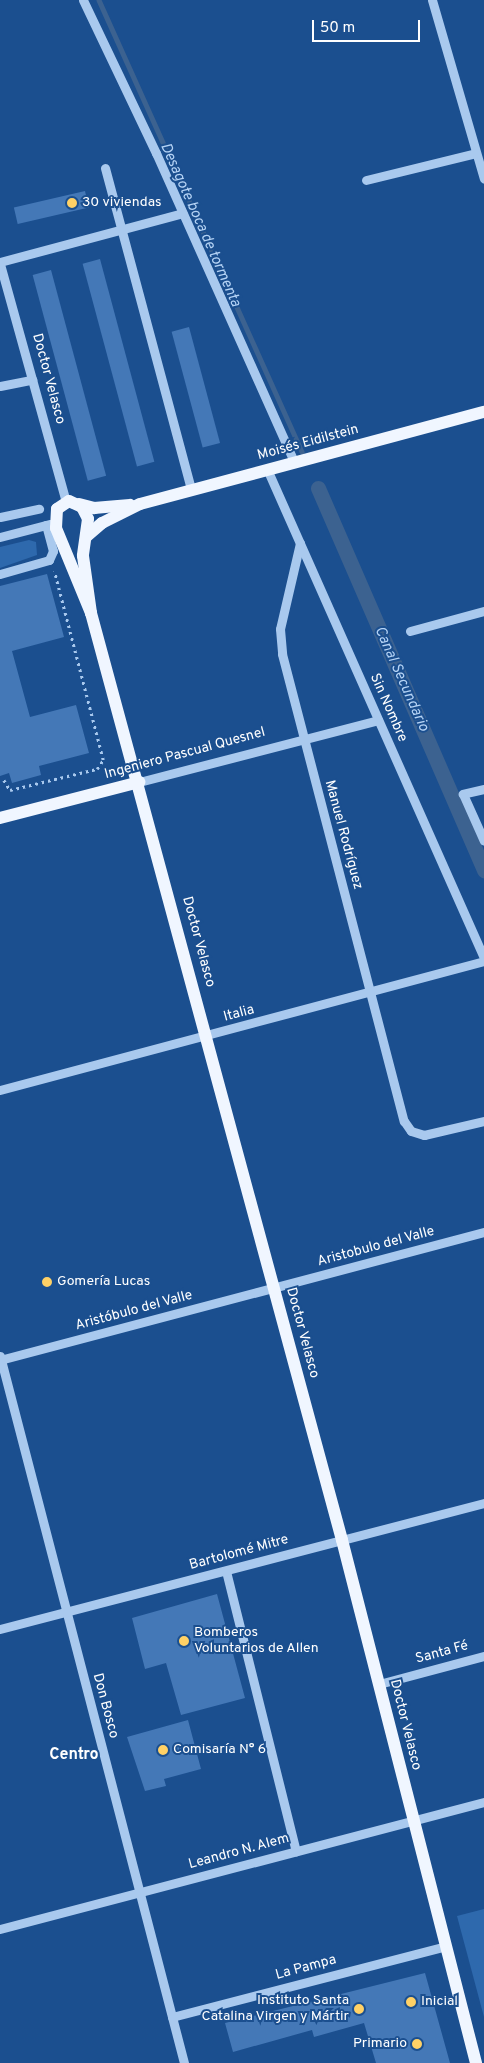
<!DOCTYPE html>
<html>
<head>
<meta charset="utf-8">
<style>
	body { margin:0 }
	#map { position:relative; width:484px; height:2063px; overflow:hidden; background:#1b4f8f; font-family:Overpass,sans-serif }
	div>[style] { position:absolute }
	.green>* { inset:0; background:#2e69ad }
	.stream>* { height:4.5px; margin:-2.25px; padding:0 2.25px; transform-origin:2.25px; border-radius:2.25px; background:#3c6290 }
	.canal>* { height:15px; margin:-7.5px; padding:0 7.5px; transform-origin:7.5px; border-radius:7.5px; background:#3c6290 }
	.building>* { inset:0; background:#4478b7; transform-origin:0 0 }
	.path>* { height:2.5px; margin-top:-1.25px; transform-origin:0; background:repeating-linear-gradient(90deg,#a9c9ee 0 2.5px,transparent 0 6.5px) }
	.minor>* { height:9px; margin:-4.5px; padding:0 4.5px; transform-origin:4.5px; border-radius:4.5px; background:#a9c9ee }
	.major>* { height:12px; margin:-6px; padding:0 6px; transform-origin:6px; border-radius:6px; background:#f0f6ff }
	.dots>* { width:14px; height:14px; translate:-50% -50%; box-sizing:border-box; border:2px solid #1b4f8f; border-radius:50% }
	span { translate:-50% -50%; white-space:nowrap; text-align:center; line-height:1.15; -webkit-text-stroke:4px #1b4f8f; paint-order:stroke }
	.poi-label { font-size:14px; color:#fff }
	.left { translate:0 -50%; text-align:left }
	.right { translate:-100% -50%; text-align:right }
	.street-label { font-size:14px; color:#fff }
	.water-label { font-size:15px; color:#b5d3f5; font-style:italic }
	.quarter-label { font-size:16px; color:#fff; font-weight:700 }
	.scale { position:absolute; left:312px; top:20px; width:108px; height:22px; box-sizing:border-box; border:2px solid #fff; border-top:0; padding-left:6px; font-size:15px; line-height:18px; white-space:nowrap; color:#fff; -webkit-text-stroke:4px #1b4f8f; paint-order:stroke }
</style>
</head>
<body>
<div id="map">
	<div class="green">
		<i style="clip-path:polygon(29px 540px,36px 542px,37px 555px,0 568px,0 547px)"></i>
		<i style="clip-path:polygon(484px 1909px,484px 2017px,457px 1916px)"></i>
	</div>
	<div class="stream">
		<i style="left:99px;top:0;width:495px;rotate:65.8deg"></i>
	</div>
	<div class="canal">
		<i style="left:318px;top:488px;width:417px;rotate:66.5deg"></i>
	</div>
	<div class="building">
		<i style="left:85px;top:191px;width:17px;height:73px;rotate:77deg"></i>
		<i style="left:100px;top:259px;width:210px;height:18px;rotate:75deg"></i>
		<i style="left:51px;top:270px;width:213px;height:19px;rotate:75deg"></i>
		<i style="left:189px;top:327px;width:120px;height:18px;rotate:75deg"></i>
		<i style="clip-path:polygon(47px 574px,64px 637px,12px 651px,30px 717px,76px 705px,89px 753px,39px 766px,41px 775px,12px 783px,9px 773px,0 776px,0 586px)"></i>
		<i style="clip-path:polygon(217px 1594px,245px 1698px,181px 1715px,166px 1663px,145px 1669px,132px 1618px)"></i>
		<i style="clip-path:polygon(188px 1720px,201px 1769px,164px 1779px,166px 1786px,145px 1791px,127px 1737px)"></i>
		<i style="clip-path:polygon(425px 1973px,450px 2063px,376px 2063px,364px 2023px,314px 2037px,312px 2030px,233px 2052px,225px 2023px)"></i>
	</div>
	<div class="path">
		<i style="left:4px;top:780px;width:12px;rotate:59deg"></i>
		<i style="left:10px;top:790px;width:89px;rotate:-13.6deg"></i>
		<i style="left:97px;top:769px;width:11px;rotate:-56deg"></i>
		<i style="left:103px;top:760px;width:195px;rotate:-104.5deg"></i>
	</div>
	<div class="minor">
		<i style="left:83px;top:0;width:170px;rotate:64.5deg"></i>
		<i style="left:156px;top:153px;width:338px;rotate:65.9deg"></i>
		<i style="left:432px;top:0;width:186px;rotate:73.8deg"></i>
		<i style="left:105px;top:168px;width:331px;rotate:75deg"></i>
		<i style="left:366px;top:180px;width:113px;rotate:-13.8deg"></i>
		<i style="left:0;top:262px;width:189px;rotate:-15deg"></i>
		<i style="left:0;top:264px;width:247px;rotate:74.5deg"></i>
		<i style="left:0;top:386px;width:33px;rotate:-11deg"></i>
		<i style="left:267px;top:469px;width:535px;rotate:66.07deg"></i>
		<i style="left:0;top:517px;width:40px;rotate:-12deg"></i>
		<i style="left:0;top:537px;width:52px;rotate:-14.6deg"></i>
		<i style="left:300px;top:543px;width:88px;rotate:103.1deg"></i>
		<i style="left:280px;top:629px;width:25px;rotate:85deg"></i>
		<i style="left:282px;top:654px;width:483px;rotate:75.4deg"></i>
		<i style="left:404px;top:1121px;width:12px;rotate:55deg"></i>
		<i style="left:411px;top:1131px;width:14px;rotate:17deg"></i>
		<i style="left:424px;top:1135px;width:62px;rotate:-13.1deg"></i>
		<i style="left:0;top:574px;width:51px;rotate:-15.9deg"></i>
		<i style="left:49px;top:560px;width:10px;rotate:-66deg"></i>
		<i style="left:53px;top:551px;width:27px;rotate:-105deg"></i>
		<i style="left:410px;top:631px;width:77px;rotate:-15.1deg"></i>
		<i style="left:139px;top:782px;width:247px;rotate:-14.5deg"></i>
		<i style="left:484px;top:789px;width:22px;rotate:167deg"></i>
		<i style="left:463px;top:794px;width:51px;rotate:65.9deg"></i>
		<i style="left:0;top:1090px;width:501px;rotate:-14.92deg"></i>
		<i style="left:0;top:1356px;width:731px;rotate:75.41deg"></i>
		<i style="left:0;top:1360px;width:501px;rotate:-14.81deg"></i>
		<i style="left:226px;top:1571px;width:289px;rotate:76deg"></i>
		<i style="left:0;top:1629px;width:500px;rotate:-14.59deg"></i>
		<i style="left:379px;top:1684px;width:109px;rotate:-14.9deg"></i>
		<i style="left:0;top:1929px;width:500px;rotate:-14.7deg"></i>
		<i style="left:172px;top:2017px;width:283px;rotate:-14.5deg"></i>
	</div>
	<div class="major">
		<i style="left:79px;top:504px;width:16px;rotate:15deg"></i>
		<i style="left:94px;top:508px;width:36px;rotate:-5deg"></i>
		<i style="left:87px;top:536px;width:20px;rotate:-41deg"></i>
		<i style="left:102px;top:523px;width:42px;rotate:-26.6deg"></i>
		<i style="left:140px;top:504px;width:356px;rotate:-15deg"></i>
		<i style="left:91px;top:613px;width:92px;rotate:-112.4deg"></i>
		<i style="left:56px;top:528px;width:19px;rotate:-87deg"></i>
		<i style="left:57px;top:509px;width:14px;rotate:-34deg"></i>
		<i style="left:69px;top:501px;width:14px;rotate:25deg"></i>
		<i style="left:82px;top:507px;width:13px;rotate:63deg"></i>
		<i style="left:88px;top:519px;width:37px;rotate:98deg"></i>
		<i style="left:83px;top:556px;width:58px;rotate:82deg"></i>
		<i style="left:91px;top:613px;width:960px;rotate:74.85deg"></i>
		<i style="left:342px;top:1540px;width:540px;rotate:75.63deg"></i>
		<i style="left:0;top:818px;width:144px;rotate:-14.5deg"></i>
	</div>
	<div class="dots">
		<i style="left:72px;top:203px;background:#ffd166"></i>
		<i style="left:47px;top:1282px;background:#ffd166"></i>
		<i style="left:184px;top:1641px;background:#ffd166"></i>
		<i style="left:163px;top:1750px;background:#ffd166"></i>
		<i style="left:411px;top:2002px;background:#ffd166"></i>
		<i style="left:359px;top:2009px;background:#ffd166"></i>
		<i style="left:417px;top:2044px;background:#ffd166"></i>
	</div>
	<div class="poi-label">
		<span class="left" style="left:82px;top:203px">30 viviendas</span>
		<span class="left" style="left:57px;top:1282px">Gomería Lucas</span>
		<span class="left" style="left:194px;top:1641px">Bomberos<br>Voluntarios de Allen</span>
		<span class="left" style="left:173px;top:1750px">Comisaría N° 6</span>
		<span class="right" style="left:349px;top:2009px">Instituto Santa<br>Catalina Virgen y Mártir</span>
		<span class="left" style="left:421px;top:2002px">Inicial</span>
		<span class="right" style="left:407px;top:2044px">Primario</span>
	</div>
	<div class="street-label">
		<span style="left:48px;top:379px;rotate:75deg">Doctor Velasco</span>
		<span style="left:308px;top:443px;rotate:-15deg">Moisés Eidilstein</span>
		<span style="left:388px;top:708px;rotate:66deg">Sin Nombre</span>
		<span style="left:185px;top:754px;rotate:-15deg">Ingeniero Pascual Quesnel</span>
		<span style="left:343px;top:835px;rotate:75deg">Manuel Rodríguez</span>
		<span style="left:198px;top:942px;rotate:75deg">Doctor Velasco</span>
		<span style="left:239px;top:1014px;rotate:-15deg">Italia</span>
		<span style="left:376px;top:1247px;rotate:-15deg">Aristobulo del Valle</span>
		<span style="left:134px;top:1311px;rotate:-15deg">Aristóbulo del Valle</span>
		<span style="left:302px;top:1333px;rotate:75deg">Doctor Velasco</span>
		<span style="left:239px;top:1553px;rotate:-15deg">Bartolomé Mitre</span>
		<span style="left:442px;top:1653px;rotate:-15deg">Santa Fé</span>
		<span style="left:105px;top:1706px;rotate:75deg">Don Bosco</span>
		<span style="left:405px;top:1725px;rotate:76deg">Doctor Velasco</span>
		<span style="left:239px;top:1852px;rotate:-15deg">Leandro N. Alem</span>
		<span style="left:306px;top:1968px;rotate:-15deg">La Pampa</span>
	</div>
	<div class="water-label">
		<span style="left:200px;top:225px;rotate:66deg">Desagote boca de tormenta</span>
		<span style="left:401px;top:679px;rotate:66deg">Canal Secundario</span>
	</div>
	<div class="quarter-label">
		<span style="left:74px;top:1755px">Centro</span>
	</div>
	<div class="scale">50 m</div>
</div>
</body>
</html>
